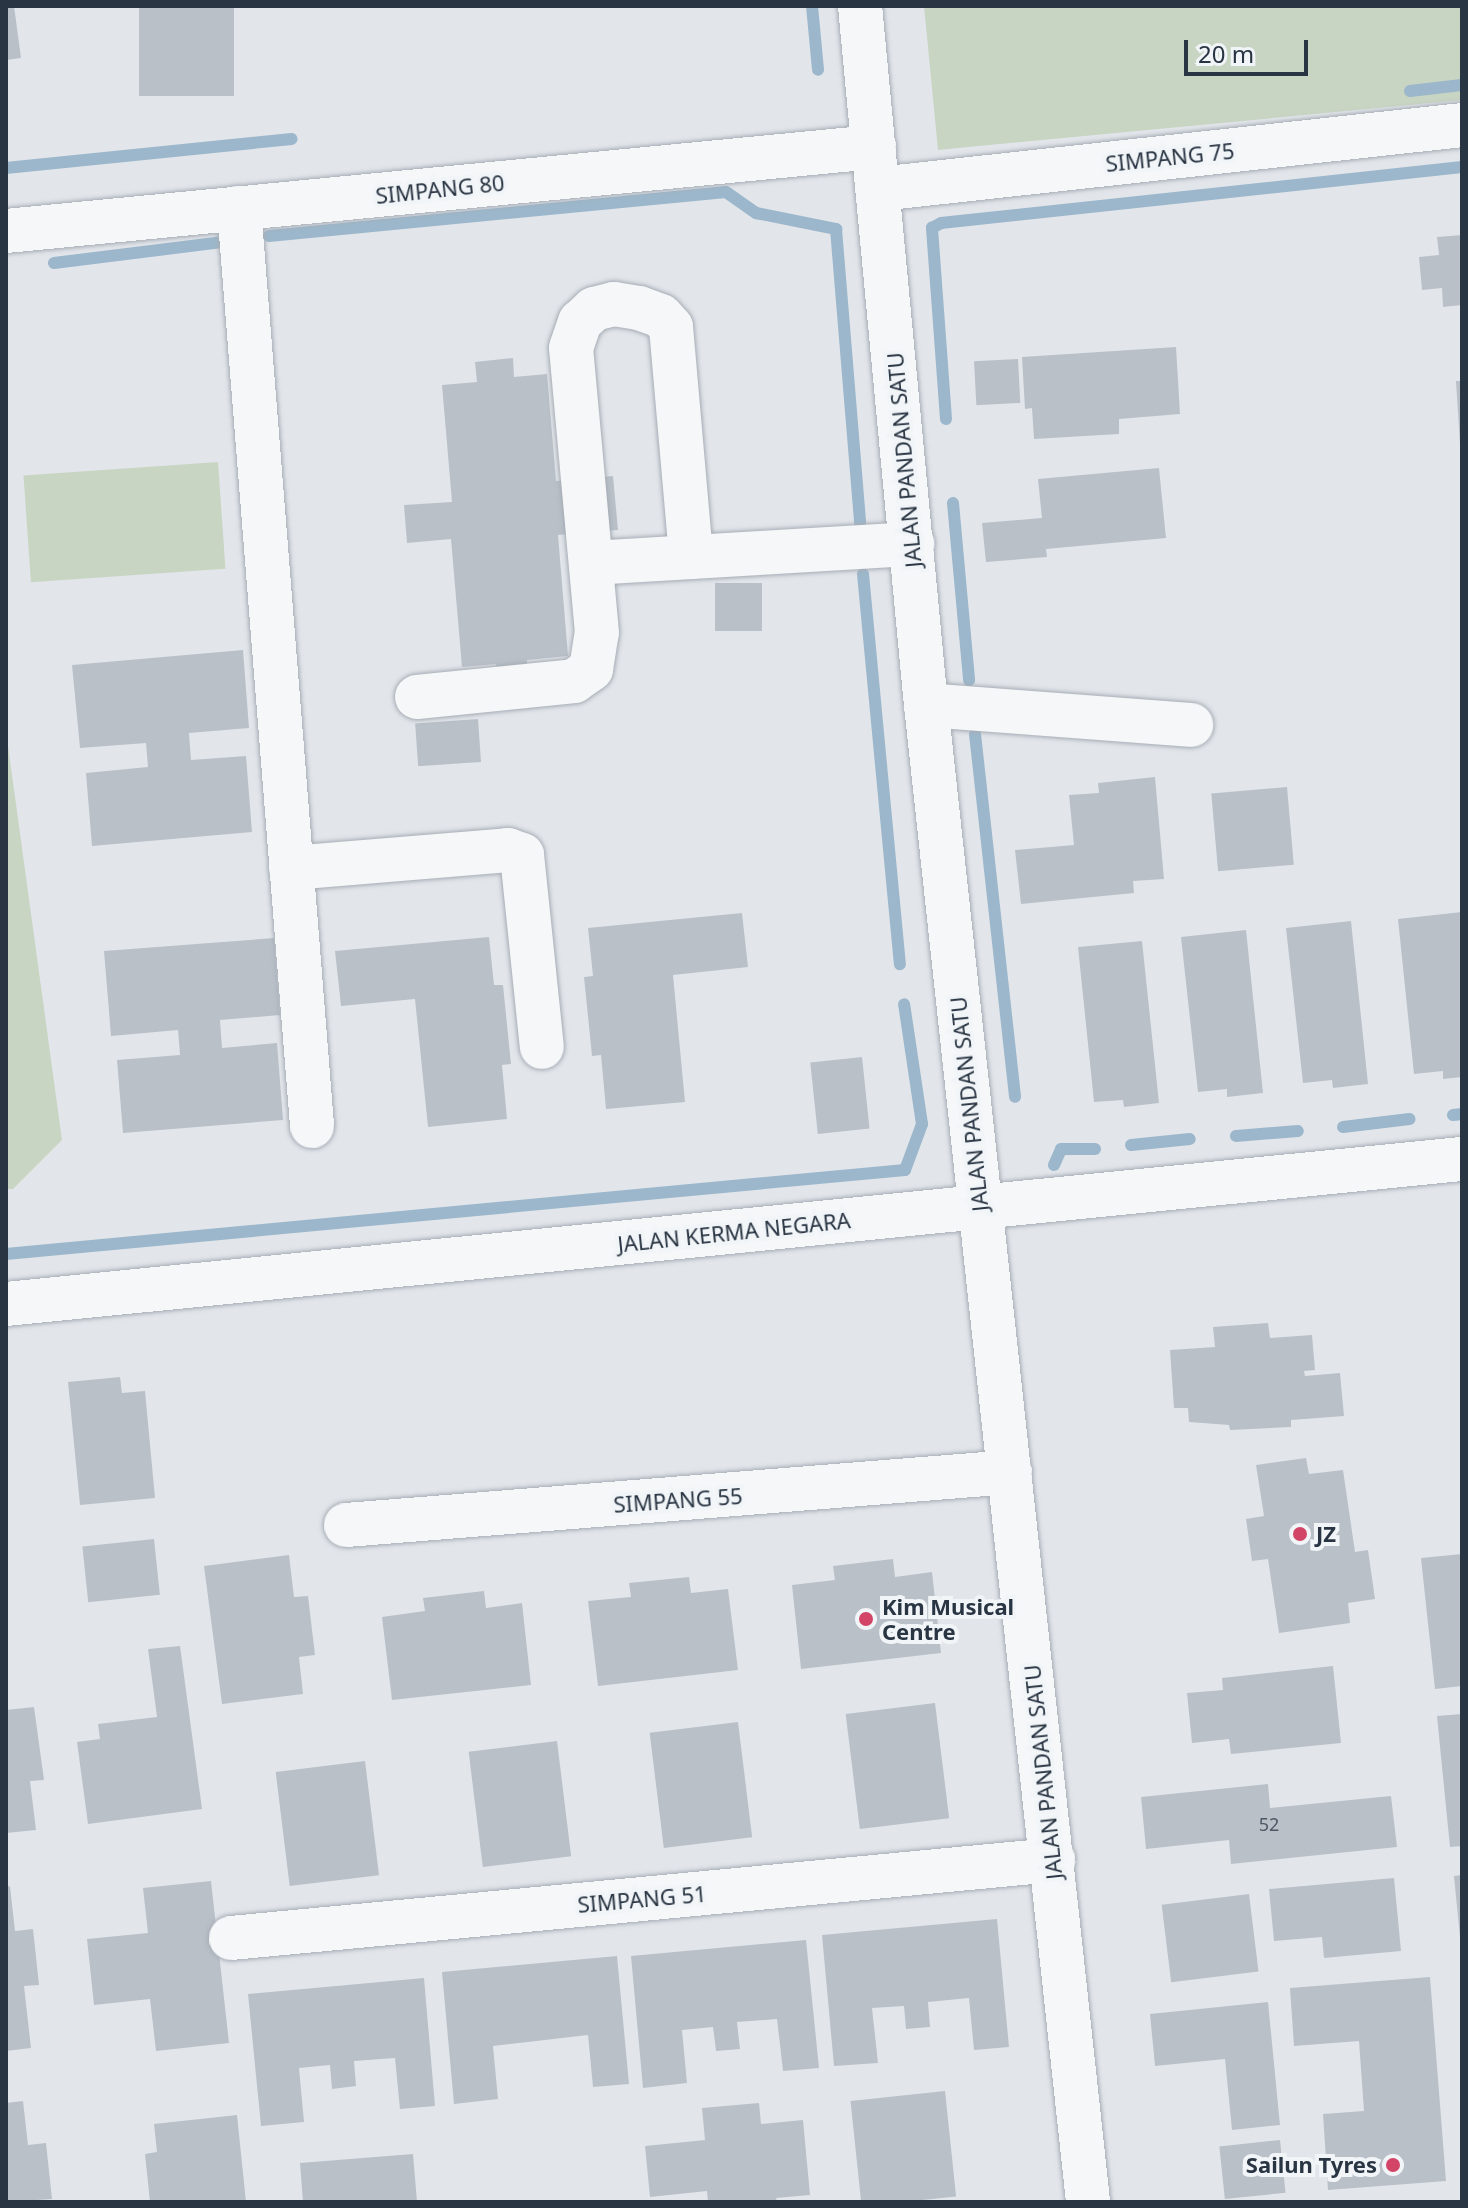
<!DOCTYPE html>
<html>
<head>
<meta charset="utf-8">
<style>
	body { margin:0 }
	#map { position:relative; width:1468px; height:2208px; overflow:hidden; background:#e2e6eb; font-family:"Noto Sans",sans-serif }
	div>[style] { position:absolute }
	.green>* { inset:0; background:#c9d5c3; transform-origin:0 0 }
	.stream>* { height:12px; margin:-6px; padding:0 6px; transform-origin:6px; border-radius:6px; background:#9cb7cb }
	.building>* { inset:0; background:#b9c0c8; transform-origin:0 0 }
	.roads { filter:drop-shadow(0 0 2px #a7adb5) drop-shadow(0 0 2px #a7adb5) }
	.minor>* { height:44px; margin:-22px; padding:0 22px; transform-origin:22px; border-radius:22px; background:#f5f7f9 }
	.dots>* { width:22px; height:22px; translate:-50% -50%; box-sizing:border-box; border:4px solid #f2f5f8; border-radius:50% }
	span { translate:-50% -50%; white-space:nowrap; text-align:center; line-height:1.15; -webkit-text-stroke:8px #f2f5f8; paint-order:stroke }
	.number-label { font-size:18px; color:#4d5864 }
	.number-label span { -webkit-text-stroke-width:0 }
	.street-label { font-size:22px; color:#293543 }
	.poi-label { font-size:22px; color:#293543; font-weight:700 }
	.left { translate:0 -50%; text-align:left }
	.right { translate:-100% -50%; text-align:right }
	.frame { position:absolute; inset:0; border:8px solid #293543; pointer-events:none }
	.scale { position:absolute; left:1184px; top:40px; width:124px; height:36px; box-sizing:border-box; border:4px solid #293543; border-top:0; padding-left:10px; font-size:24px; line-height:28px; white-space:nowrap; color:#293543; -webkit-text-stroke:6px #f2f5f8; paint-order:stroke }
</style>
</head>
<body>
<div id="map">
	<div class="green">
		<i style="clip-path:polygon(924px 6px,1462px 6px,1462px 100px,938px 150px)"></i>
		<i style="left:218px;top:462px;width:107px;height:195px;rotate:86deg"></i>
		<i style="clip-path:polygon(6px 731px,62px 1140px,13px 1189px,6px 1189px)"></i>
	</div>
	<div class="stream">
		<i style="left:812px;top:6px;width:64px;rotate:84.6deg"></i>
		<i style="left:1410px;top:91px;width:52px;rotate:-6.6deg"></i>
		<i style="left:6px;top:168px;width:287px;rotate:-5.8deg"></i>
		<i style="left:269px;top:236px;width:459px;rotate:-5.5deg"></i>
		<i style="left:726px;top:192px;width:37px;rotate:35deg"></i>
		<i style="left:756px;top:213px;width:82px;rotate:11.3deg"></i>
		<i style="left:836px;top:229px;width:296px;rotate:85.3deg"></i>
		<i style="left:54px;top:263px;width:169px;rotate:-7.1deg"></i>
		<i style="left:946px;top:419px;width:192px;rotate:-94.2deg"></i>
		<i style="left:932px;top:228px;width:10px;rotate:-29deg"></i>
		<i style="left:941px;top:223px;width:524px;rotate:-6.13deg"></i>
		<i style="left:953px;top:503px;width:178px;rotate:84.8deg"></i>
		<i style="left:863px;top:574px;width:392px;rotate:84.6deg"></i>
		<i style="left:975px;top:734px;width:365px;rotate:83.7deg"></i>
		<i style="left:1453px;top:1115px;width:9px;rotate:-6deg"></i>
		<i style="left:1343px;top:1127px;width:67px;rotate:-6.8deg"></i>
		<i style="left:1236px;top:1136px;width:62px;rotate:-4.6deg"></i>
		<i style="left:1131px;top:1145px;width:59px;rotate:-5.8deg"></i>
		<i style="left:1054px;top:1165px;width:17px;rotate:-66deg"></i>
		<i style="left:1061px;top:1149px;width:34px"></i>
		<i style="left:6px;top:1254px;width:903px;rotate:-5.34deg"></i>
		<i style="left:905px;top:1170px;width:49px;rotate:-69.7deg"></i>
		<i style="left:922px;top:1124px;width:121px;rotate:-98.5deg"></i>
	</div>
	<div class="building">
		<i style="clip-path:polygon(6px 6px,14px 6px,21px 58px,6px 60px)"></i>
		<i style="left:139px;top:6px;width:95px;height:90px"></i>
		<i style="clip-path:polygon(1462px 235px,1462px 305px,1443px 307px,1442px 288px,1422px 290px,1419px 257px,1439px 255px,1437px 237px)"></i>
		<i style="clip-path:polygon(1176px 347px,1180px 414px,1119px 419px,1119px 434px,1034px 439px,1032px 408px,1025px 409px,1022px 357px)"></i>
		<i style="clip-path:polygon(513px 358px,514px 377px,547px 374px,556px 481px,613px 476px,618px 530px,558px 535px,568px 656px,527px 660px,528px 676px,497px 678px,496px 664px,462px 667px,451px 539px,407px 543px,404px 505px,452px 502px,442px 385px,477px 382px,475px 362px)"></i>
		<i style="left:1018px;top:359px;width:44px;height:44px;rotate:87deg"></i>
		<i style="clip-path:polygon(1456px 381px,1462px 381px,1462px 444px,1460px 444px)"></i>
		<i style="clip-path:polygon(1159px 468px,1166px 538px,1046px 549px,1047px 557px,986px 562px,982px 523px,1042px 518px,1038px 479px)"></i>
		<i style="left:762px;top:583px;width:48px;height:47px;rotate:90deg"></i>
		<i style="clip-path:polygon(243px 650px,249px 728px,189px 733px,191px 760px,246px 756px,252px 832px,92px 846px,86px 773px,148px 767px,146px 743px,80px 748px,72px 665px)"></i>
		<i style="left:478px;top:719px;width:43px;height:63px;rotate:86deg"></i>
		<i style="clip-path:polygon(1155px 777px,1164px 879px,1133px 881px,1134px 893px,1021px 904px,1015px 850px,1074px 845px,1069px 795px,1099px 793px,1098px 783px)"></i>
		<i style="left:1287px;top:787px;width:78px;height:76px;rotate:85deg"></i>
		<i style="clip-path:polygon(1462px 912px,1462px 1077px,1443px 1079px,1443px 1071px,1414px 1074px,1398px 919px)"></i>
		<i style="clip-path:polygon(742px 913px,748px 967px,673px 975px,685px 1102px,606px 1109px,601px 1055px,592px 1056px,584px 977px,593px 976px,588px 928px)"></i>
		<i style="clip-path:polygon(1351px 921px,1368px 1084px,1333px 1088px,1332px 1080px,1303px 1083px,1286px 928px)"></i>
		<i style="clip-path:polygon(1246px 930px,1263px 1093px,1227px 1097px,1227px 1089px,1198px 1092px,1181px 937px)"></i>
		<i style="clip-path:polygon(489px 937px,494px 985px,503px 985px,511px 1064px,502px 1065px,507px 1119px,428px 1127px,415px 999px,341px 1006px,335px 951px)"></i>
		<i style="clip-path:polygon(274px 938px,280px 1015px,220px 1020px,222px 1048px,277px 1043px,283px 1120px,123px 1133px,117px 1060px,180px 1055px,178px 1030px,111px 1036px,104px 951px)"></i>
		<i style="clip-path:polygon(1142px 941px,1159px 1103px,1124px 1107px,1123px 1100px,1094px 1102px,1078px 947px)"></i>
		<i style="left:862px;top:1057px;width:72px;height:52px;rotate:84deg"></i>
		<i style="clip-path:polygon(1268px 1323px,1270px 1338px,1312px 1335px,1315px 1370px,1304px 1371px,1305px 1376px,1340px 1373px,1344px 1416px,1291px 1420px,1291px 1427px,1230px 1430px,1229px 1425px,1189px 1422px,1188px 1408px,1174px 1408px,1170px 1350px,1215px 1347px,1213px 1327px)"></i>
		<i style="clip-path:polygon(120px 1377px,122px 1393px,145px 1391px,155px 1498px,80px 1505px,68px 1382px)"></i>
		<i style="clip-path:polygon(1306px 1458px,1309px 1474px,1343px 1470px,1355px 1552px,1368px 1550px,1375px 1599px,1348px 1603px,1350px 1623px,1279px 1633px,1268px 1559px,1252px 1561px,1246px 1519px,1264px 1516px,1256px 1465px)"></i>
		<i style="left:154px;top:1539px;width:56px;height:72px;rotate:84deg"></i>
		<i style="clip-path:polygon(1462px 1554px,1462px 1686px,1435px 1689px,1421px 1558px)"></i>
		<i style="clip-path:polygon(289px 1555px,294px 1597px,308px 1596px,315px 1655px,299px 1657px,303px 1694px,222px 1704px,204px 1566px)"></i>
		<i style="clip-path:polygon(893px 1559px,895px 1577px,932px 1572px,941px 1653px,801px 1669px,792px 1585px,835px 1580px,833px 1566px)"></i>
		<i style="clip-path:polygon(689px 1577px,691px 1593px,728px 1589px,738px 1670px,598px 1686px,588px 1601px,631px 1597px,629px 1583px)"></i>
		<i style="clip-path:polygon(484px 1591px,486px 1608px,522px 1603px,531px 1685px,392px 1700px,382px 1617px,425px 1611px,423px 1598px)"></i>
		<i style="clip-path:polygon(180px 1646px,202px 1809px,88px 1824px,77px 1742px,100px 1739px,98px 1724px,157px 1717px,148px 1649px)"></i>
		<i style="clip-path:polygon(1333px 1666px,1341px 1743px,1231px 1754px,1229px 1739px,1192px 1743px,1187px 1693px,1223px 1690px,1222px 1678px)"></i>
		<i style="left:935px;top:1703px;width:116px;height:90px;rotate:83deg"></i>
		<i style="clip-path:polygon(34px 1707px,44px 1780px,30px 1781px,36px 1830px,6px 1833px,6px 1710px)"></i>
		<i style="clip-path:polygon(1462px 1714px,1462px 1846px,1450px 1847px,1437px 1716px)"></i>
		<i style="left:738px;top:1722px;width:116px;height:89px;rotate:83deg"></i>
		<i style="left:557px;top:1741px;width:116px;height:89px;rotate:83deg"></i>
		<i style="left:365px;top:1761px;width:115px;height:90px;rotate:83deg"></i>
		<i style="clip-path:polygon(1268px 1784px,1270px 1808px,1391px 1796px,1397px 1847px,1231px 1864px,1229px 1840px,1146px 1849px,1141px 1797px)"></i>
		<i style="clip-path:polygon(1462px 1875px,1462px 1937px,1460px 1937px,1454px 1876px)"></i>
		<i style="clip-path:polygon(1394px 1878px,1401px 1951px,1324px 1958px,1322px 1937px,1274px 1941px,1269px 1889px)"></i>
		<i style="clip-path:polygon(211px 1881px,229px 2043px,156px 2051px,150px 1999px,94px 2005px,87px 1939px,148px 1933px,143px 1888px)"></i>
		<i style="clip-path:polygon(10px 1886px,15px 1931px,33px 1929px,39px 1985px,24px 1986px,31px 2048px,6px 2051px,6px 1887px)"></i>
		<i style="left:1249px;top:1894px;width:78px;height:88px;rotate:83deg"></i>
		<i style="clip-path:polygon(997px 1919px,1009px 2047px,974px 2050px,969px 1998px,928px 2002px,930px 2027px,906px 2029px,904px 2006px,872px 2008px,878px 2063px,834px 2066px,822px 1935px)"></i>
		<i style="clip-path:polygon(806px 1940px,819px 2068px,783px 2071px,777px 2019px,737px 2022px,740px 2049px,716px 2051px,713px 2027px,682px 2030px,687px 2083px,643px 2088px,631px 1956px)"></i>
		<i style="clip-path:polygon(617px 1956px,629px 2084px,593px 2087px,588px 2035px,493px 2046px,498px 2099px,454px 2104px,442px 1972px)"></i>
		<i style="clip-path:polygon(1430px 1977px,1446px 2181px,1328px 2190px,1323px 2114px,1364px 2111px,1359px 2041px,1294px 2046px,1290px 1988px)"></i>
		<i style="clip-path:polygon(424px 1978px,435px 2106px,400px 2109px,395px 2058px,354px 2061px,356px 2086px,332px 2089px,330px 2065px,299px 2068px,304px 2122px,261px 2126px,248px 1994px)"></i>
		<i style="clip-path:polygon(1268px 2002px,1280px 2125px,1232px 2130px,1225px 2059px,1155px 2066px,1150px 2014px)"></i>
		<i style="left:945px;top:2091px;width:106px;height:95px;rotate:84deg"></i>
		<i style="clip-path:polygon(23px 2101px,28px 2145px,46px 2143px,52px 2199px,6px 2202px,6px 2103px)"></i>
		<i style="clip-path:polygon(759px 2103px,761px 2124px,803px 2120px,810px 2195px,776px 2198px,777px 2202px,708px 2202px,707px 2191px,650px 2197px,645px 2146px,705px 2140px,702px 2108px)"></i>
		<i style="clip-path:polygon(237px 2115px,246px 2202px,150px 2202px,145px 2154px,157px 2152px,154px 2124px)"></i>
		<i style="left:1280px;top:2140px;width:53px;height:61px;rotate:84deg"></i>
		<i style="clip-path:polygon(413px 2154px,417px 2202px,303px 2202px,300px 2163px)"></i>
	</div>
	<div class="roads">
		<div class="minor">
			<i style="left:860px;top:6px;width:702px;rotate:84.61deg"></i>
			<i style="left:926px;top:705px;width:1506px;rotate:83.82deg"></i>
			<i style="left:879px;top:189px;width:587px;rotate:-6.26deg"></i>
			<i style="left:239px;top:208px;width:921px;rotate:85.45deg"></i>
			<i style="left:6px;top:231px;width:872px;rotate:-5.53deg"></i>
			<i style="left:592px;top:563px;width:321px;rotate:-3.4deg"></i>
			<i style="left:417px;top:697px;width:158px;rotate:-5.8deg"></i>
			<i style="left:574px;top:681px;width:21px;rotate:-35deg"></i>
			<i style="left:591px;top:669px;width:36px;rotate:-81deg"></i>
			<i style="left:597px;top:633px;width:286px;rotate:-95.2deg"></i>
			<i style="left:571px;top:348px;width:28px;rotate:-71deg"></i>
			<i style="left:580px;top:322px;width:19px;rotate:-43deg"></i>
			<i style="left:594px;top:309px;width:21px;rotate:-14deg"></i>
			<i style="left:614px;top:304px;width:25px;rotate:9deg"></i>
			<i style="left:639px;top:308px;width:23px;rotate:20deg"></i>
			<i style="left:661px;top:316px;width:15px;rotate:48deg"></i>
			<i style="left:671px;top:327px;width:231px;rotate:85deg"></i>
			<i style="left:926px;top:705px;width:266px;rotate:4.3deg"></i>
			<i style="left:291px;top:868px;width:218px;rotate:-4.7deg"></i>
			<i style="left:508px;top:850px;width:15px;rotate:20deg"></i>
			<i style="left:522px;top:855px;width:193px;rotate:84.1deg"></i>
			<i style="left:6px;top:1304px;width:1463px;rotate:-5.69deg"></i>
			<i style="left:346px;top:1525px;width:666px;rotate:-4.56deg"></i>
			<i style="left:231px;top:1938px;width:826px;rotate:-5.42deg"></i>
		</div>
	</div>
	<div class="dots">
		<i style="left:1300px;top:1534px;background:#d24567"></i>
		<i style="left:866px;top:1619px;background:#d24567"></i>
		<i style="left:1393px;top:2165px;background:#d24567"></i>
	</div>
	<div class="number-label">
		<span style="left:1269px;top:1824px">52</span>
	</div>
	<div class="street-label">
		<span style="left:1170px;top:157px;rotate:-6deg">SIMPANG 75</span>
		<span style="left:440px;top:189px;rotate:-6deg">SIMPANG 80</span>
		<span style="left:904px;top:460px;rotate:-95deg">JALAN PANDAN SATU</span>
		<span style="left:969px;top:1104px;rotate:-96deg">JALAN PANDAN SATU</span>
		<span style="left:734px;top:1232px;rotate:-6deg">JALAN KERMA NEGARA</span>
		<span style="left:678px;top:1500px;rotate:-4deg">SIMPANG 55</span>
		<span style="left:1043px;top:1772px;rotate:-96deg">JALAN PANDAN SATU</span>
		<span style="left:642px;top:1899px;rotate:-5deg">SIMPANG 51</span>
	</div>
	<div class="poi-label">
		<span class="left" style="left:1316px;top:1534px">JZ</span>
		<span class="left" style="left:882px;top:1619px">Kim Musical<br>Centre</span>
		<span class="right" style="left:1377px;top:2165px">Sailun Tyres</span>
	</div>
	<div class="frame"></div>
	<div class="scale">20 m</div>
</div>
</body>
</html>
